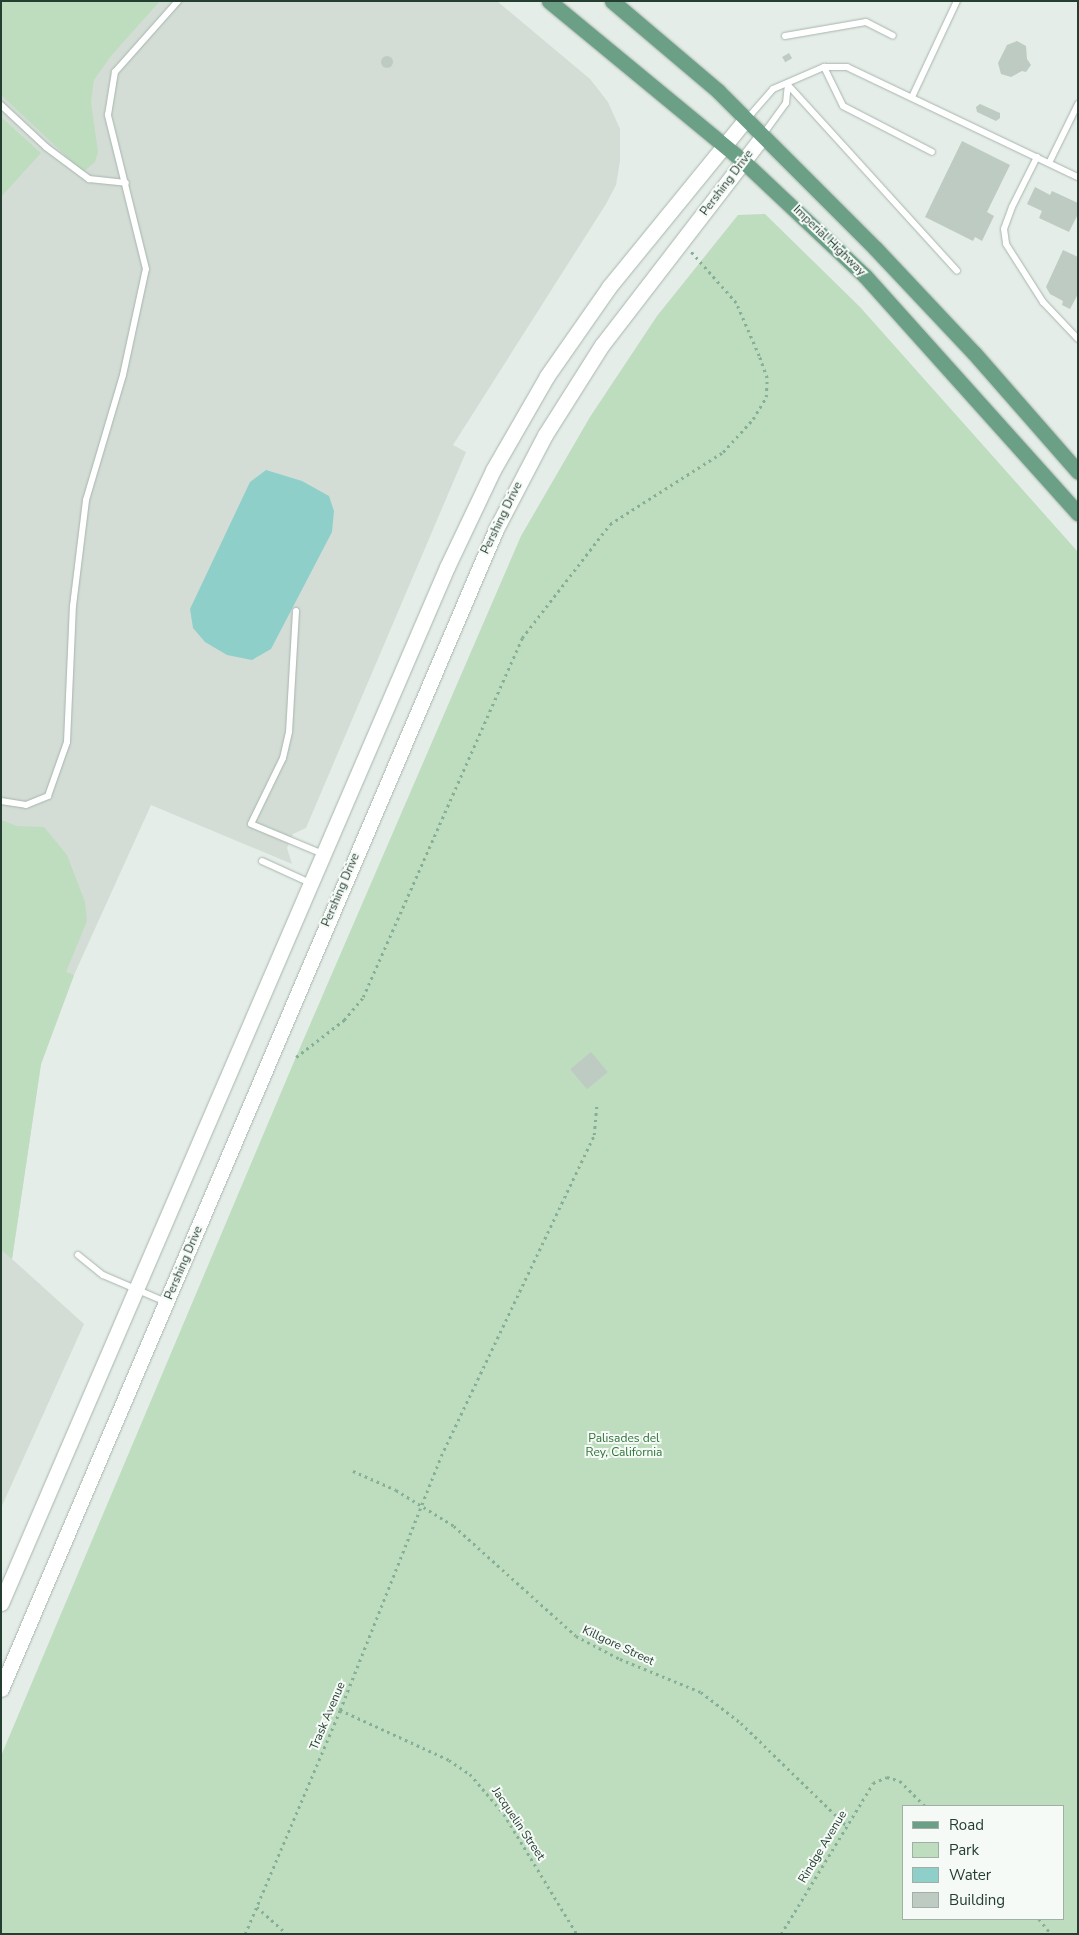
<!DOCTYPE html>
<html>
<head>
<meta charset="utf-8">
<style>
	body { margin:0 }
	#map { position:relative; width:1079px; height:1935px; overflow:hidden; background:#e4ede7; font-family:"Nunito Sans",sans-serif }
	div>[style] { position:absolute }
	.built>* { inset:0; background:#d3ddd6 }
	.green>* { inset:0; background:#beddbf }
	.water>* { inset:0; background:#8fcfc9 }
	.building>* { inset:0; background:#bdcbc2; transform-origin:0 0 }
	.round { border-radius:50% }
	.path>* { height:2.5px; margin-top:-1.25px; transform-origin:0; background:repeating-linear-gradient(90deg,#86af98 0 2.5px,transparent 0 6.5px) }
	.roads { filter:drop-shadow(0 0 1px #a7b5ad) drop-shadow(0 0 1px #a7b5ad) }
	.service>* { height:6px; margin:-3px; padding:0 3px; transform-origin:3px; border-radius:3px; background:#fff }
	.secondary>* { height:15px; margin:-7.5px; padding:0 7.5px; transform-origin:7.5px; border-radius:7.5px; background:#fff }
	.primary>* { height:15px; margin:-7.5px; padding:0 7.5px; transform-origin:7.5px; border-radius:7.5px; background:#6ba086 }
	span { translate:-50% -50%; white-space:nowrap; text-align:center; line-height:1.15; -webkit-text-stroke:4px #f5faf6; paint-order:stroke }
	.street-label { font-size:12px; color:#243e31 }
	.park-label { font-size:12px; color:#30733a }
	.frame { position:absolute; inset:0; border:2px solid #243e31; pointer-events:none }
	.legend { position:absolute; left:902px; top:1805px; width:162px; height:115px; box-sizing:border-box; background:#f5faf6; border:1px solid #a1afa7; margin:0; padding:6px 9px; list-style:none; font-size:15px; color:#243e31 }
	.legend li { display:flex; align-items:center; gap:10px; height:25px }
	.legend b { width:25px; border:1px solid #a1afa7 }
</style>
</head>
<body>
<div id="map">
	<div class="built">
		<i style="clip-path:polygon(1px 1px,497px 1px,590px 79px,608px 102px,620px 129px,620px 161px,616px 185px,606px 204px,453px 445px,466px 452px,306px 828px,293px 834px,287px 848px,292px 864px,151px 805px,74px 975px,41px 1064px,12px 1259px,84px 1324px,1px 1508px)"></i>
	</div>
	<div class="green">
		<i style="clip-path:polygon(1px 1px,160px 1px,111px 56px,94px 80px,91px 102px,98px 152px,95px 162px,83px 172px,1px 95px)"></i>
		<i style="clip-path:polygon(1px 117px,41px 153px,1px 197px)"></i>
		<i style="clip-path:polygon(evenodd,765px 214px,860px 307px,1078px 552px,1078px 1934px,1px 1934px,1px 1756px,296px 1057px,521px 536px,590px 417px,657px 316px,738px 215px,765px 214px,903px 1806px,1063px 1806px,1063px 1919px,903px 1919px,903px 1806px)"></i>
		<i style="clip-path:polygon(1px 820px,17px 826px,44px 827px,67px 855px,85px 902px,87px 921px,66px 972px,74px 975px,41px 1064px,12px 1259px,1px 1250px)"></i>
	</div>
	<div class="water">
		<i style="clip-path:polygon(266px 470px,302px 481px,329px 496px,334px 511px,332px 532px,271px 649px,252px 660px,227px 655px,205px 642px,193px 628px,190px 609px,250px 482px)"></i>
	</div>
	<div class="building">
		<i style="clip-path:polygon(1017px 41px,1026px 46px,1027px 59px,1031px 65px,1026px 72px,1022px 71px,1011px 77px,1001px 74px,998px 63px,1007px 45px)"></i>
		<i style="left:789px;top:53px;width:6px;height:8px;rotate:59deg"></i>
		<i class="round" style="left:381px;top:56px;width:12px;height:12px"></i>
		<i style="clip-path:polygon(980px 104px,1000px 113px,1000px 118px,996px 121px,977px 112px,976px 107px)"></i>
		<i style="clip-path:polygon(962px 141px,1010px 165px,987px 212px,994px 216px,982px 241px,975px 237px,973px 241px,925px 217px)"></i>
		<i style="clip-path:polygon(1035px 187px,1050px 195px,1052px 191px,1078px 203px,1078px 214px,1069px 232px,1039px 218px,1042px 211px,1027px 204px)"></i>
		<i style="clip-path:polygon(1063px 250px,1078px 257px,1078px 294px,1070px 309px,1062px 305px,1063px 301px,1050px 294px,1046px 287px)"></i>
		<i style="left:591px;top:1052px;width:26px;height:27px;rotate:50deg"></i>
	</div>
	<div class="path">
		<i style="left:296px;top:1057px;width:61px;rotate:-37.6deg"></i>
		<i style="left:344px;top:1020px;width:30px;rotate:-50deg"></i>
		<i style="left:363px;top:997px;width:393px;rotate:-66.1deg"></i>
		<i style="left:522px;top:638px;width:144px;rotate:-52.3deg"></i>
		<i style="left:610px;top:524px;width:134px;rotate:-32.5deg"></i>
		<i style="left:723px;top:452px;width:45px;rotate:-47.7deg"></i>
		<i style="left:753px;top:419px;width:26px;rotate:-59deg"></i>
		<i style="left:766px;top:397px;width:19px;rotate:-87deg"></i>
		<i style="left:767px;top:378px;width:23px;rotate:-110deg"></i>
		<i style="left:759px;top:356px;width:58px;rotate:-113.5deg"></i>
		<i style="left:736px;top:303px;width:68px;rotate:-131.4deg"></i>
		<i style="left:353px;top:1471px;width:47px;rotate:23.8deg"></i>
		<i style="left:396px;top:1490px;width:68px;rotate:31.8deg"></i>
		<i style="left:454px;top:1526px;width:164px;rotate:42deg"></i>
		<i style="left:576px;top:1636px;width:50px;rotate:27.6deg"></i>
		<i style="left:620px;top:1659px;width:87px;rotate:22.2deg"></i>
		<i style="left:701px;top:1692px;width:51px;rotate:37.8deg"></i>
		<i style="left:741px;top:1723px;width:146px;rotate:44.2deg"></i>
		<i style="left:340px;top:1710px;width:120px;rotate:24.6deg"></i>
		<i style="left:449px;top:1760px;width:25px;rotate:34deg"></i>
		<i style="left:470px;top:1774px;width:52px;rotate:49.6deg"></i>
		<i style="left:504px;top:1814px;width:140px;rotate:58.7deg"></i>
		<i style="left:257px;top:1907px;width:40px;rotate:42deg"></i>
		<i style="left:1039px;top:1919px;width:19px;rotate:51deg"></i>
		<i style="left:245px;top:1934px;width:243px;rotate:-67deg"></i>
		<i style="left:340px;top:1710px;width:273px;rotate:-68.3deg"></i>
		<i style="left:441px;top:1456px;width:356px;rotate:-64.5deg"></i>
		<i style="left:594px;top:1135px;width:32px;rotate:-85deg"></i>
		<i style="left:781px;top:1934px;width:177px;rotate:-58.6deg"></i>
		<i style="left:873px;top:1783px;width:15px;rotate:-23deg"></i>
		<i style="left:887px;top:1777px;width:14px;rotate:17deg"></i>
		<i style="left:900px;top:1781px;width:35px;rotate:45deg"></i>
	</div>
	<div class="roads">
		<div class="service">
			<i style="left:785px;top:36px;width:82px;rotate:-9.8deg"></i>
			<i style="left:866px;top:22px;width:30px;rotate:27deg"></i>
			<i style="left:824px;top:67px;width:23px"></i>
			<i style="left:847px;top:67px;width:256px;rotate:25.5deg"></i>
			<i style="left:788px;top:85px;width:251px;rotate:47.7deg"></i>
			<i style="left:912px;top:97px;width:106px;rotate:-64.9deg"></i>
			<i style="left:1px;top:105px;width:62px;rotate:43deg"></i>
			<i style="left:46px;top:147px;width:54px;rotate:36.7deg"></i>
			<i style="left:89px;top:179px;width:37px;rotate:6deg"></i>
			<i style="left:746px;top:120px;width:41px;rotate:-48.9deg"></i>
			<i style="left:773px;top:89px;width:56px;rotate:-23.3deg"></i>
			<i style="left:824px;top:67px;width:43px;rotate:64deg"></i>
			<i style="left:843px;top:106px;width:100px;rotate:27.3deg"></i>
			<i style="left:762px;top:136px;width:41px;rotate:-54deg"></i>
			<i style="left:786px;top:103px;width:18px;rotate:-84deg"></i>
			<i style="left:1037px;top:157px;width:56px;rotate:116.6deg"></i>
			<i style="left:1012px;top:207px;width:23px;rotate:110deg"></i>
			<i style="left:1004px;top:229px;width:15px;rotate:82deg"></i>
			<i style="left:1006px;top:244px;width:69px;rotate:57.5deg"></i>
			<i style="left:1043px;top:302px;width:51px;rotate:46.6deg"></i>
			<i style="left:1049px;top:163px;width:66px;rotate:-63.8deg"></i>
			<i style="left:296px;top:611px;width:121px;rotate:93.3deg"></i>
			<i style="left:289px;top:732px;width:27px;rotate:103deg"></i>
			<i style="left:283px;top:758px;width:73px;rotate:115.9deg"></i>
			<i style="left:251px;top:824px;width:78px;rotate:22.6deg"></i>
			<i style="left:1px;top:801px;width:25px;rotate:9deg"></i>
			<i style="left:26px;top:805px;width:24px;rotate:-22deg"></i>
			<i style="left:48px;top:796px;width:57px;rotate:-70.6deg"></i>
			<i style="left:67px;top:742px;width:136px;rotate:-87.5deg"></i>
			<i style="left:73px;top:606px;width:107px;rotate:-83deg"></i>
			<i style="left:86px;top:500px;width:130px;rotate:-73.5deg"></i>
			<i style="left:123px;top:375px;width:108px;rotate:-77.8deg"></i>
			<i style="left:146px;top:269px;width:159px;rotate:-103.9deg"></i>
			<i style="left:108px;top:115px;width:44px;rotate:-80.8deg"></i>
			<i style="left:115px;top:72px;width:95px;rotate:-48.4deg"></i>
			<i style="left:262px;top:861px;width:53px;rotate:24.6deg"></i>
			<i style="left:78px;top:1255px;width:32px;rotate:39deg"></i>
			<i style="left:103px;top:1275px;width:69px;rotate:23.2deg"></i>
		</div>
		<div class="secondary">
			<i style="left:1px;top:1603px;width:1128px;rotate:-66.71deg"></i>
			<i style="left:447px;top:567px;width:107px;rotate:-64.6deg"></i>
			<i style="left:493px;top:470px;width:108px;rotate:-60.1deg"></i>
			<i style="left:547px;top:376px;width:108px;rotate:-55.1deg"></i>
			<i style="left:609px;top:287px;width:215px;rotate:-50.8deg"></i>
			<i style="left:1px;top:1689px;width:1261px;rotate:-66.89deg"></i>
			<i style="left:496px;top:529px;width:106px;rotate:-62.5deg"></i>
			<i style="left:545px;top:435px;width:107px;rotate:-57.7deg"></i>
			<i style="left:602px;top:345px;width:262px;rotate:-52.4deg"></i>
		</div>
		<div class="primary">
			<i style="left:549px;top:1px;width:253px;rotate:39.5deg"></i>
			<i style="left:744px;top:162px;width:166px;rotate:43.3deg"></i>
			<i style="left:865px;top:276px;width:319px;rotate:48.1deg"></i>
			<i style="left:612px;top:1px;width:139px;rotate:40.3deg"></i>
			<i style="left:718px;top:91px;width:222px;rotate:45deg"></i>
			<i style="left:875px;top:248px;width:144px;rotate:46.7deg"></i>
			<i style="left:974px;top:353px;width:158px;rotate:48.8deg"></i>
		</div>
	</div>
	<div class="street-label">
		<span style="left:727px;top:183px;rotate:-53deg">Pershing Drive</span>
		<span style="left:829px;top:241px;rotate:44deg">Imperial Highway</span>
		<span style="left:502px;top:518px;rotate:-64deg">Pershing Drive</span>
		<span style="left:341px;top:890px;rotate:-67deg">Pershing Drive</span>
		<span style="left:184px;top:1263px;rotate:-67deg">Pershing Drive</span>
		<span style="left:618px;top:1646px;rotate:25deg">Killgore Street</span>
		<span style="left:328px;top:1716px;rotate:-67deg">Trask Avenue</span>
		<span style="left:518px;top:1824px;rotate:56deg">Jacquelin Street</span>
		<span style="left:823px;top:1847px;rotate:-59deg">Rindge Avenue</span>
	</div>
	<div class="park-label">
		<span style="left:624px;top:1446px">Palisades del<br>Rey, California</span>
	</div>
	<div class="frame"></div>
	<ul class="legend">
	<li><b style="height:6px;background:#6ba086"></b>Road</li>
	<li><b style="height:14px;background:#beddbf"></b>Park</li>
	<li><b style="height:14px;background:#8fcfc9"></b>Water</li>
	<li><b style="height:14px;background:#bdcbc2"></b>Building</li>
	</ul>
</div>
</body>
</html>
